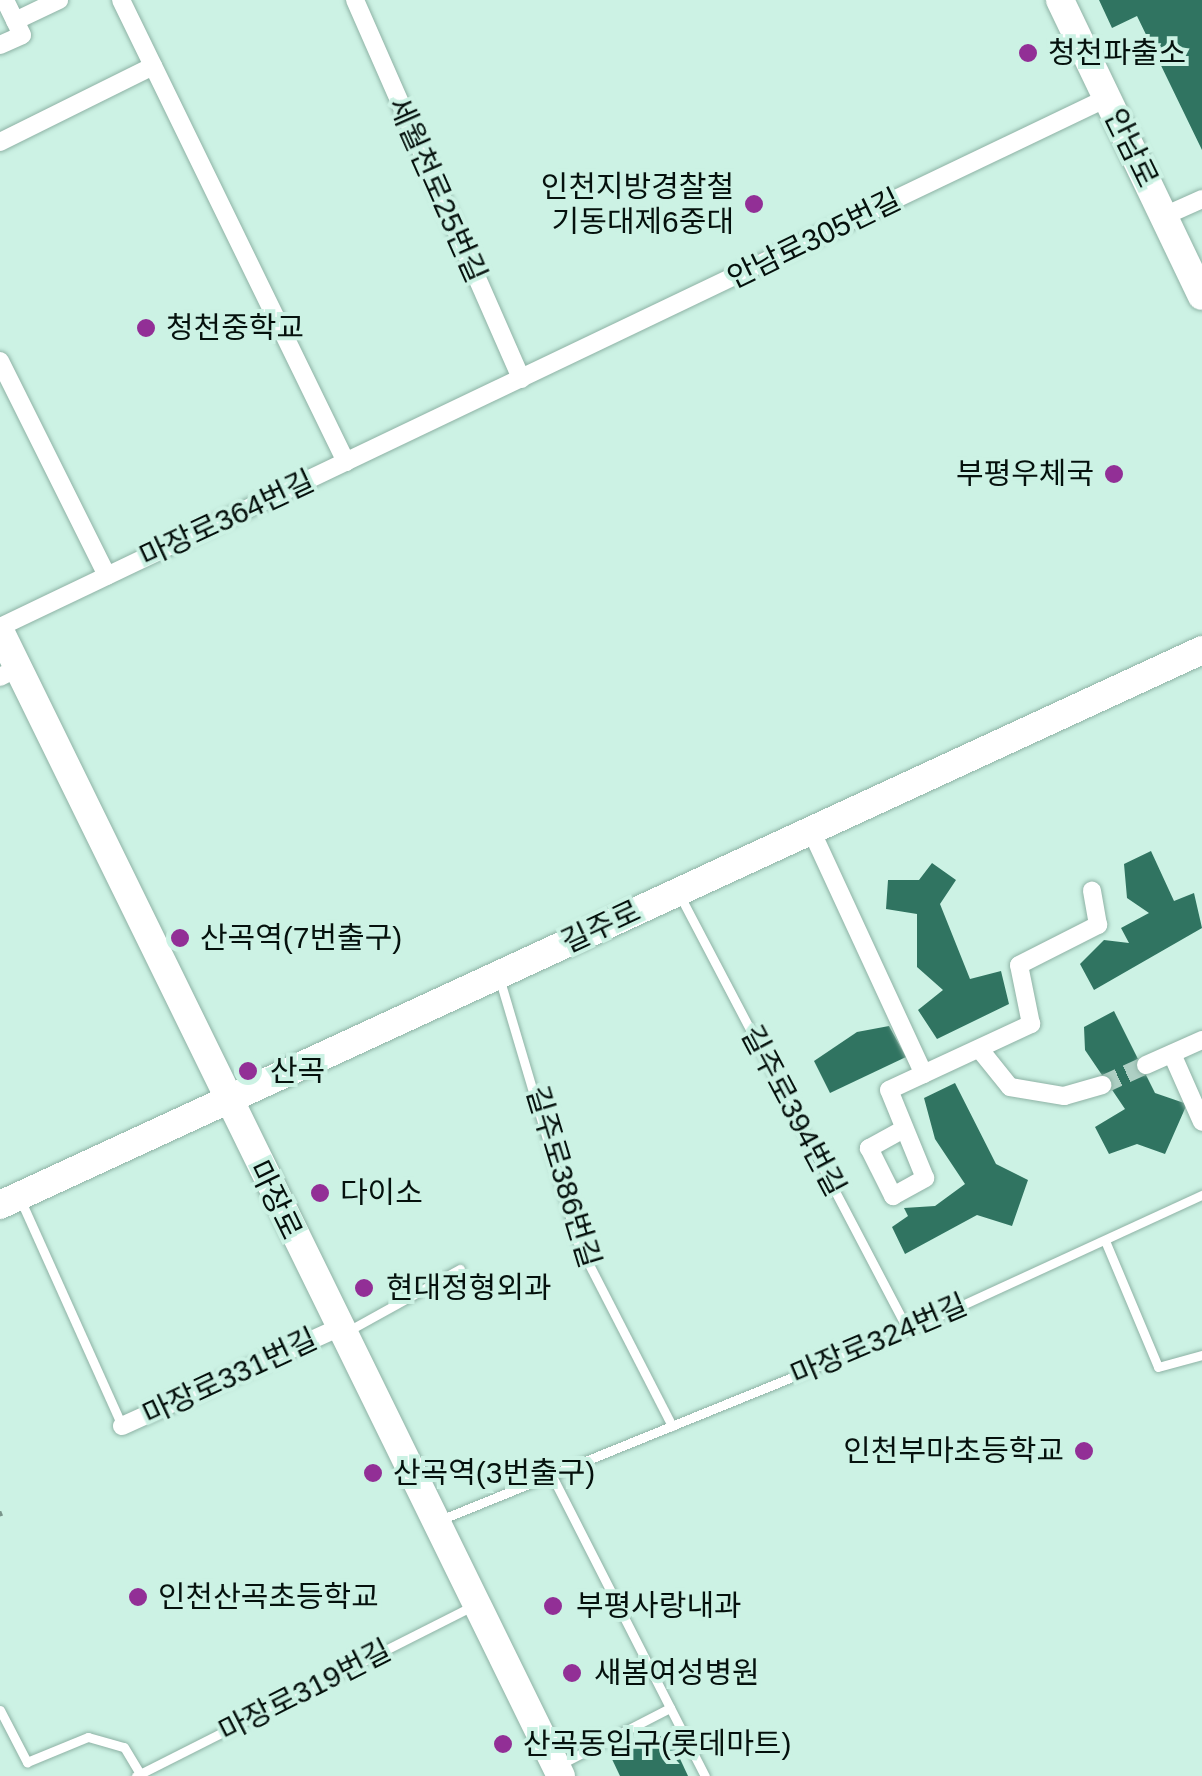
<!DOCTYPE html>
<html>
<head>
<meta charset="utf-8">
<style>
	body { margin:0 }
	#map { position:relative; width:1202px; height:1776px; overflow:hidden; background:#ccf2e4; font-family:Helvetica,"Noto Sans KR",sans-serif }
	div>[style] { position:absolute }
	.building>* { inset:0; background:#307461 }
	.minor-tunnel>* { height:18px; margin-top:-9px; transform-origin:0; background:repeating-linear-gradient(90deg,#aed0c4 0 18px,transparent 0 27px) }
	.path>* { height:2.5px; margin-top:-1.25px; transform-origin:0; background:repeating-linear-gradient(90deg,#79958b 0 8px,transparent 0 13px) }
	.roads { filter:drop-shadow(0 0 2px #8eb2a5) drop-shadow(0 0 2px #8eb2a5) }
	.service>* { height:9px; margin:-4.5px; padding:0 4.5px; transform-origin:4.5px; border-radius:4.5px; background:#fff }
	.minor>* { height:18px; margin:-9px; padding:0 9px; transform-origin:9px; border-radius:9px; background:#fff }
	.secondary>* { height:28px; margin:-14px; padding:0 14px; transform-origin:14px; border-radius:14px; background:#fff }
	.dots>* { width:28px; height:28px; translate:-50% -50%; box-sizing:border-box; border:5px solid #ccf2e4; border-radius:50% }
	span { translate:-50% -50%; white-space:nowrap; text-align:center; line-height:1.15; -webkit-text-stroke:8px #ccf2e4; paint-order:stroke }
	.poi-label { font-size:30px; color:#05110d }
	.left { translate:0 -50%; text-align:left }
	.right { translate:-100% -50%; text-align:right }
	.street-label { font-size:30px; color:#05110d }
</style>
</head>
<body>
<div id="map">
	<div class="building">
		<i style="clip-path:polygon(1099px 0,1202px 0,1202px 150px,1137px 16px,1112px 28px)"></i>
		<i style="clip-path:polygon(1151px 851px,1174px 901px,1194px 893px,1202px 928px,1094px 990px,1080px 964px,1104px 940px,1129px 943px,1121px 928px,1149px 913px,1127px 898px,1124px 864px)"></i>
		<i style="clip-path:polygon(932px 863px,956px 880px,940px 904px,970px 979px,1001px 971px,1009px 1004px,937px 1039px,918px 1010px,943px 990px,917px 967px,917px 914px,886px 909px,888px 880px,919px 880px)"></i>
		<i style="clip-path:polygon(1114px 1011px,1155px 1093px,1187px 1104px,1165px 1154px,1137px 1144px,1109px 1154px,1095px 1127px,1125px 1109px,1085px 1050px,1084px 1027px)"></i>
		<i style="clip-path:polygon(889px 1026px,906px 1057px,830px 1093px,814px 1061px,857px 1032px)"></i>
		<i style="clip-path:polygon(955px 1083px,996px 1164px,1028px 1180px,1012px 1226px,977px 1215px,905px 1254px,892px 1227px,908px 1216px,904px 1208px,935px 1206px,965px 1184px,935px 1139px,924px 1098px)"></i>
		<i style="clip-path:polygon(668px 1733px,688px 1776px,620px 1776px,611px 1757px)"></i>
	</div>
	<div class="minor-tunnel">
		<i style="left:1102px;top:1085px;width:48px;rotate:-24.4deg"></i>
	</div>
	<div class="path">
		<i style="left:0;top:1511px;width:5px;rotate:68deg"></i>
	</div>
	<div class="roads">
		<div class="service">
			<i style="left:679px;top:894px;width:492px;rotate:62.3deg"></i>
			<i style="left:499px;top:977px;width:275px;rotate:73.5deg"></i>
			<i style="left:577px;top:1241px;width:208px;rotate:62.8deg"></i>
			<i style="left:21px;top:1201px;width:247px;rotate:65.8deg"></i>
			<i style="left:1106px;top:1243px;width:134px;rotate:67.2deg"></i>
			<i style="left:1158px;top:1367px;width:46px;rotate:-15.3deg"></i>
			<i style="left:348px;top:1331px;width:128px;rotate:-29deg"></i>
			<i style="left:551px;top:1474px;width:339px;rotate:63deg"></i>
			<i style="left:440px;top:1520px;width:505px;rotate:-22.1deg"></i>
			<i style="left:908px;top:1330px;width:324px;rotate:-24.7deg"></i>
			<i style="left:0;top:1710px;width:59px;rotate:62.6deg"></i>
			<i style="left:27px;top:1762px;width:66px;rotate:-22.3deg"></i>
			<i style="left:88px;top:1737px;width:37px;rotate:16deg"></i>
			<i style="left:124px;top:1747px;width:31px;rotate:59deg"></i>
			<i style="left:559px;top:1765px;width:125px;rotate:-27.2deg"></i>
			<i style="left:136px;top:1776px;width:377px;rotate:-26.8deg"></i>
		</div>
		<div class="minor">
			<i style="left:121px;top:0;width:514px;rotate:64.03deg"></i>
			<i style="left:355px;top:0;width:414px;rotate:66.3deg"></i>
			<i style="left:15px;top:21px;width:49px;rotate:-25.5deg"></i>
			<i style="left:0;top:45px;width:24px;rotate:-24deg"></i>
			<i style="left:22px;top:35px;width:39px;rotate:-116deg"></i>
			<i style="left:0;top:142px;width:171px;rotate:-26.4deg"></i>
			<i style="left:1164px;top:216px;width:42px;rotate:-24.1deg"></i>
			<i style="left:0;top:361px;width:240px;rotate:63.5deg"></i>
			<i style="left:0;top:627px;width:1227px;rotate:-25.54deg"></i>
			<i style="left:0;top:677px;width:20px;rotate:-27deg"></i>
			<i style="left:811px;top:830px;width:269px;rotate:65.2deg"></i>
			<i style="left:981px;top:1051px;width:46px;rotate:51.1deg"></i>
			<i style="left:1010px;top:1087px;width:55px;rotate:9.5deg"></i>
			<i style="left:1064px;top:1096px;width:40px;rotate:-16deg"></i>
			<i style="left:1172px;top:1054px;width:74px;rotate:66.2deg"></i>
			<i style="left:1146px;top:1065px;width:61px;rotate:-24.1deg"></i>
			<i style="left:902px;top:1130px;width:38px;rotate:151deg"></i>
			<i style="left:869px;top:1148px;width:54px;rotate:63.4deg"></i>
			<i style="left:893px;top:1196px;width:37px;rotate:-29deg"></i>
			<i style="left:925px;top:1178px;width:95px;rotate:-112.2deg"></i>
			<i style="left:889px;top:1090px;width:157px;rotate:-24.9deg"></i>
			<i style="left:1031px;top:1024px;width:60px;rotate:-101.5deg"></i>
			<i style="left:1019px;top:965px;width:89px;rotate:-26.9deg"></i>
			<i style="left:1098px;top:925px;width:35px;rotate:-100deg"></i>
			<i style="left:122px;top:1426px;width:237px;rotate:-24.4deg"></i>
		</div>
		<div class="secondary">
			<i style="left:1060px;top:0;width:328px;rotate:64.4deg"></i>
			<i style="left:0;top:631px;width:1275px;rotate:63.9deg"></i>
			<i style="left:0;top:1205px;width:1324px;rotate:-24.78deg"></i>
		</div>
	</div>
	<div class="dots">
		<i style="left:1028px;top:53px;background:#922f96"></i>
		<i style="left:754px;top:204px;background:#922f96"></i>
		<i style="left:146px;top:328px;background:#922f96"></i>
		<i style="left:1114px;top:474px;background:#922f96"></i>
		<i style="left:180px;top:938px;background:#922f96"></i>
		<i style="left:248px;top:1071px;background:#922f96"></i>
		<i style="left:320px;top:1193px;background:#922f96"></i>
		<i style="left:364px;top:1288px;background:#922f96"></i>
		<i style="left:1084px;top:1451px;background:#922f96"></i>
		<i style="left:373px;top:1473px;background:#922f96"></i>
		<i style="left:138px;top:1597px;background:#922f96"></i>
		<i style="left:553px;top:1606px;background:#922f96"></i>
		<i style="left:572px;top:1673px;background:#922f96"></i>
		<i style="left:503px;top:1744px;background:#922f96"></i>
	</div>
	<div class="poi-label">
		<span class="left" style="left:1048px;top:53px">청천파출소</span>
		<span class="right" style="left:734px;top:204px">인천지방경찰철<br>기동대제6중대</span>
		<span class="left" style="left:166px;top:328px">청천중학교</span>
		<span class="right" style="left:1094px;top:474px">부평우체국</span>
		<span class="left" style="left:200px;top:938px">산곡역(7번출구)</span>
		<span class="left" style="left:270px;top:1071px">산곡</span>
		<span class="left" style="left:340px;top:1193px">다이소</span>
		<span class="left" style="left:386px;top:1288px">현대정형외과</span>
		<span class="right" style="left:1064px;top:1451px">인천부마초등학교</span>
		<span class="left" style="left:393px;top:1473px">산곡역(3번출구)</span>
		<span class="left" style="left:158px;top:1597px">인천산곡초등학교</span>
		<span class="left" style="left:576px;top:1606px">부평사랑내과</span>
		<span class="left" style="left:594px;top:1673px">새봄여성병원</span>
		<span class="left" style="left:523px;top:1744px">산곡동입구(롯데마트)</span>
	</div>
	<div class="street-label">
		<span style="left:1131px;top:148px;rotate:64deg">안남로</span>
		<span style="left:437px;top:190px;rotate:66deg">세월천로25번길</span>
		<span style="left:814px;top:239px;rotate:-26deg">안남로305번길</span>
		<span style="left:227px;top:519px;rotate:-25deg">마장로364번길</span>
		<span style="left:601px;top:927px;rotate:-25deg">길주로</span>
		<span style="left:793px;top:1111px;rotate:62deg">길주로394번길</span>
		<span style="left:563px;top:1177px;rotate:73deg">길주로386번길</span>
		<span style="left:275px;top:1200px;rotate:64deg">마장로</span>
		<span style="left:879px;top:1340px;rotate:-23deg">마장로324번길</span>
		<span style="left:230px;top:1377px;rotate:-25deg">마장로331번길</span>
		<span style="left:305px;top:1691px;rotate:-27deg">마장로319번길</span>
	</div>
</div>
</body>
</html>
